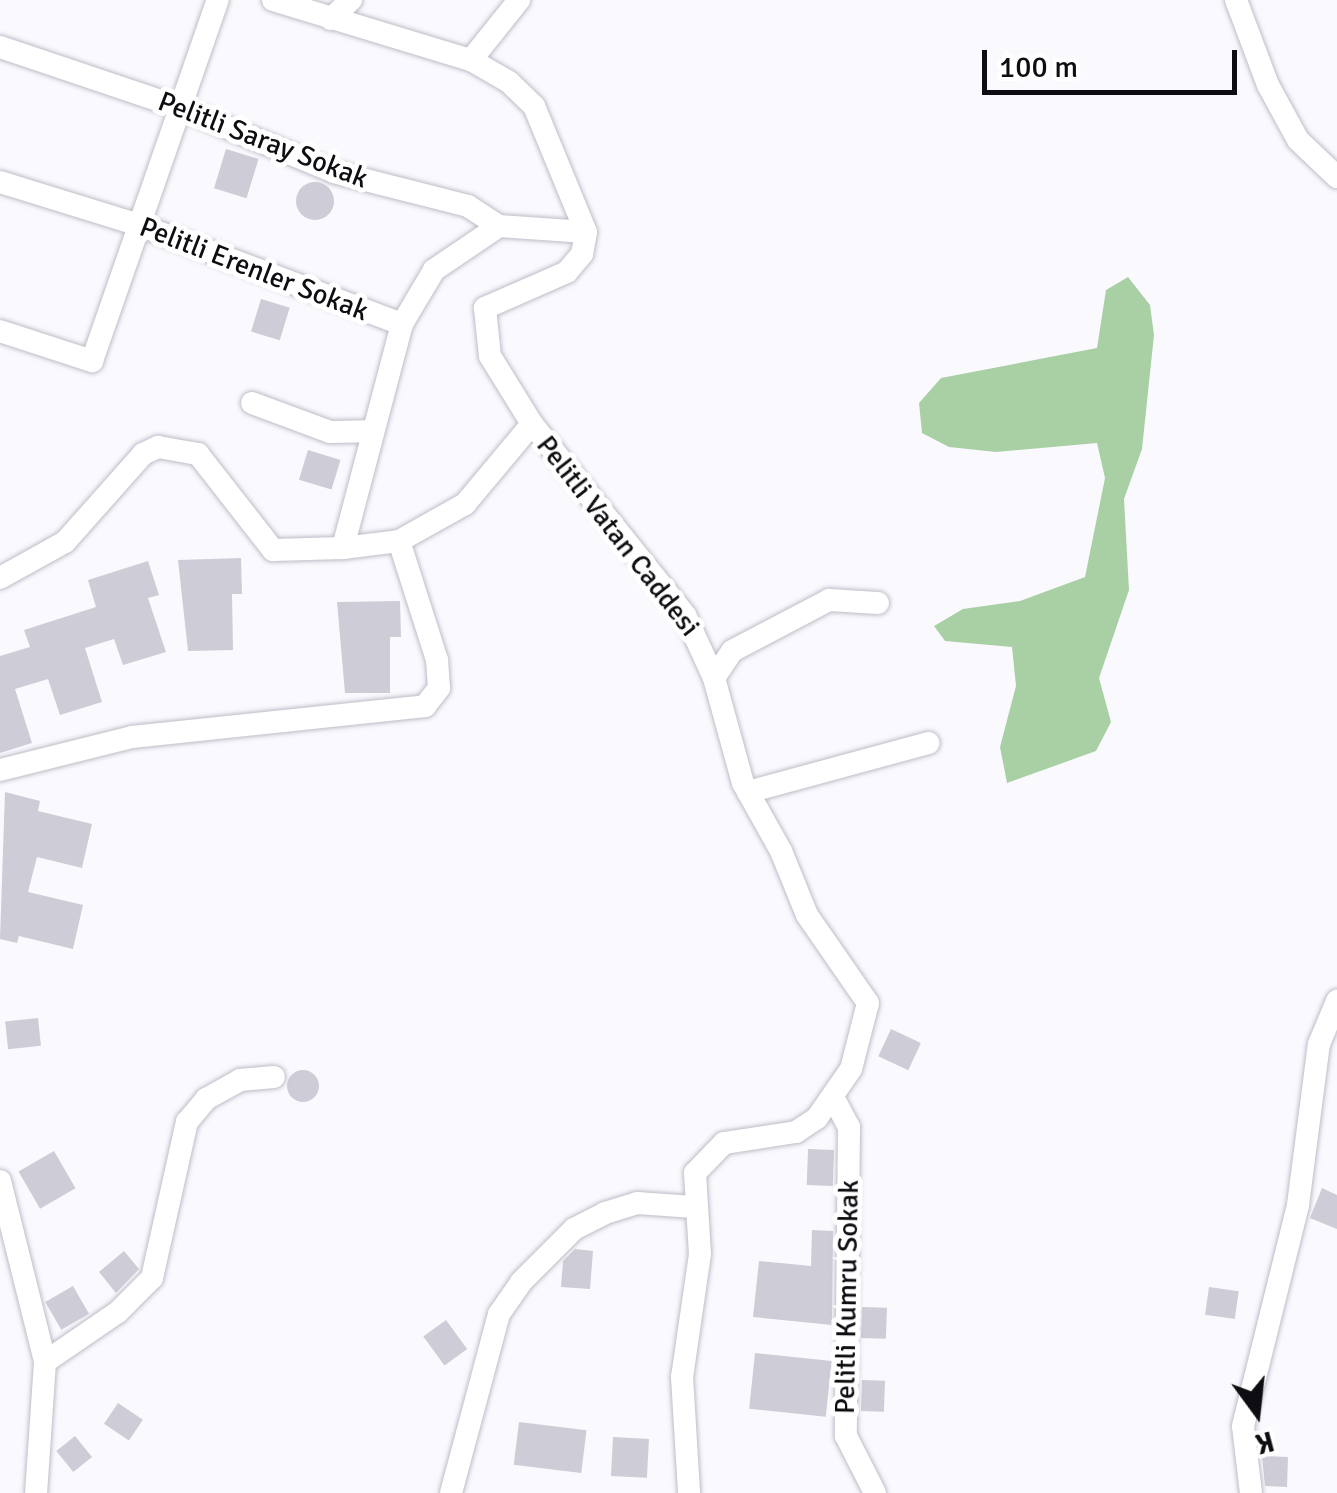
<!DOCTYPE html>
<html>
<head>
<meta charset="utf-8">
<style>
	body { margin:0 }
	#map { position:relative; width:1337px; height:1493px; overflow:hidden; background:#faf9fe; font-family:Signika,sans-serif }
	div>[style] { position:absolute }
	.forest>* { inset:0; background:#a9d0a4 }
	.building>* { inset:0; background:#cdccd7; transform-origin:0 0 }
	.round { border-radius:50% }
	.roads { filter:drop-shadow(0 0 2px #bebdc7) drop-shadow(0 0 2px #bebdc7) }
	.minor>* { height:22px; margin:-11px; padding:0 11px; transform-origin:11px; border-radius:11px; background:#fff }
	span { translate:-50% -50%; white-space:nowrap; text-align:center; line-height:1.15; -webkit-text-stroke:10px #fff; paint-order:stroke }
	.street-label { font-size:28px; color:#0e0d11 }
	.north { position:absolute; left:1207px; top:1363px; width:100px; height:100px; -webkit-text-stroke:8px #fff; paint-order:stroke; rotate:165deg; font-size:28px; font-weight:700; line-height:40px; text-align:center; color:#0e0d11 }
	.north::after { content:''; display:block; margin:auto; width:35px; height:45px; background:#0e0d11; clip-path:polygon(50% 0,100% 100%,50% 72%,0 100%) }
	.scale { position:absolute; left:982px; top:50px; width:255px; height:45px; box-sizing:border-box; border:5px solid #0e0d11; border-top:0; padding-left:12px; font-size:30px; line-height:35px; white-space:nowrap; color:#0e0d11; -webkit-text-stroke:8px #fff; paint-order:stroke }
</style>
</head>
<body>
<div id="map">
	<div class="forest">
		<i style="clip-path:polygon(1128px 277px,1150px 305px,1154px 335px,1142px 449px,1124px 499px,1129px 590px,1099px 678px,1111px 722px,1096px 751px,1007px 783px,1000px 747px,1016px 686px,1012px 647px,945px 641px,934px 626px,963px 609px,1020px 601px,1085px 577px,1105px 478px,1097px 443px,996px 452px,949px 447px,922px 433px,919px 403px,941px 378px,1097px 348px,1106px 290px)"></i>
	</div>
	<div class="building">
		<i style="left:226px;top:149px;width:34px;height:41px;rotate:17deg"></i>
		<i class="round" style="left:296px;top:182px;width:38px;height:38px"></i>
		<i style="left:261px;top:299px;width:30px;height:34px;rotate:17deg"></i>
		<i style="left:308px;top:450px;width:34px;height:31px;rotate:17deg"></i>
		<i style="clip-path:polygon(241px 558px,242px 594px,232px 594px,233px 650px,188px 651px,178px 560px)"></i>
		<i style="clip-path:polygon(148px 561px,159px 595px,148px 598px,166px 652px,123px 665px,114px 639px,85px 648px,102px 702px,60px 715px,48px 679px,15px 689px,32px 743px,0 753px,0 656px,30px 647px,24px 630px,96px 607px,88px 580px)"></i>
		<i style="clip-path:polygon(400px 601px,401px 637px,390px 637px,390px 693px,345px 693px,337px 602px)"></i>
		<i style="clip-path:polygon(5px 792px,40px 801px,38px 811px,92px 824px,82px 868px,37px 857px,28px 892px,83px 905px,73px 949px,19px 936px,17px 943px,0 939px)"></i>
		<i style="left:38px;top:1018px;width:28px;height:33px;rotate:84deg"></i>
		<i style="left:891px;top:1029px;width:33px;height:30px;rotate:25deg"></i>
		<i class="round" style="left:287px;top:1070px;width:32px;height:32px"></i>
		<i style="left:834px;top:1150px;width:36px;height:26px;rotate:92deg"></i>
		<i style="left:54px;top:1151px;width:43px;height:41px;rotate:60deg"></i>
		<i style="clip-path:polygon(1322px 1188px,1337px 1195px,1337px 1229px,1310px 1218px)"></i>
		<i style="clip-path:polygon(812px 1230px,833px 1231px,832px 1325px,753px 1317px,759px 1261px,811px 1266px)"></i>
		<i style="clip-path:polygon(575px 1249px,593px 1251px,590px 1289px,561px 1287px,563px 1261px)"></i>
		<i style="clip-path:polygon(124px 1251px,139px 1269px,116px 1293px,99px 1272px)"></i>
		<i style="left:73px;top:1286px;width:32px;height:32px;rotate:60deg"></i>
		<i style="left:1209px;top:1287px;width:30px;height:28px;rotate:8deg"></i>
		<i style="left:862px;top:1307px;width:25px;height:31px;rotate:2deg"></i>
		<i style="left:446px;top:1320px;width:36px;height:28px;rotate:54deg"></i>
		<i style="left:755px;top:1353px;width:77px;height:56px;rotate:6deg"></i>
		<i style="left:862px;top:1380px;width:23px;height:31px;rotate:2deg"></i>
		<i style="left:118px;top:1403px;width:30px;height:25px;rotate:34deg"></i>
		<i style="left:519px;top:1422px;width:68px;height:43px;rotate:7deg"></i>
		<i style="left:75px;top:1436px;width:27px;height:24px;rotate:51deg"></i>
		<i style="left:613px;top:1437px;width:36px;height:39px;rotate:3deg"></i>
		<i style="clip-path:polygon(1262px 1456px,1288px 1457px,1287px 1487px,1265px 1486px)"></i>
	</div>
	<div class="roads">
		<div class="minor">
			<i style="left:273px;top:0;width:207px;rotate:16.9deg"></i>
			<i style="left:471px;top:60px;width:44px;rotate:30.1deg"></i>
			<i style="left:509px;top:82px;width:35px;rotate:44deg"></i>
			<i style="left:534px;top:106px;width:136px;rotate:67.6deg"></i>
			<i style="left:586px;top:232px;width:22px;rotate:100deg"></i>
			<i style="left:582px;top:254px;width:23px;rotate:130deg"></i>
			<i style="left:567px;top:272px;width:90px;rotate:156.3deg"></i>
			<i style="left:485px;top:308px;width:48px;rotate:84.1deg"></i>
			<i style="left:490px;top:356px;width:80px;rotate:58.3deg"></i>
			<i style="left:532px;top:424px;width:245px;rotate:51.3deg"></i>
			<i style="left:685px;top:615px;width:69px;rotate:65.3deg"></i>
			<i style="left:714px;top:678px;width:109px;rotate:74.6deg"></i>
			<i style="left:743px;top:783px;width:78px;rotate:60.8deg"></i>
			<i style="left:781px;top:851px;width:69px;rotate:67.9deg"></i>
			<i style="left:807px;top:915px;width:107px;rotate:55.3deg"></i>
			<i style="left:868px;top:1003px;width:68px;rotate:104.4deg"></i>
			<i style="left:851px;top:1069px;width:60px;rotate:124.8deg"></i>
			<i style="left:817px;top:1118px;width:25px;rotate:146deg"></i>
			<i style="left:796px;top:1132px;width:73px;rotate:171.3deg"></i>
			<i style="left:724px;top:1143px;width:42px;rotate:134deg"></i>
			<i style="left:695px;top:1173px;width:81px;rotate:86.5deg"></i>
			<i style="left:700px;top:1254px;width:124px;rotate:98.3deg"></i>
			<i style="left:682px;top:1377px;width:116px;rotate:86.5deg"></i>
			<i style="left:1236px;top:0;width:91px;rotate:69.4deg"></i>
			<i style="left:1268px;top:85px;width:63px;rotate:61.4deg"></i>
			<i style="left:1298px;top:140px;width:54px;rotate:43.5deg"></i>
			<i style="left:331px;top:19px;width:28px;rotate:-44deg"></i>
			<i style="left:0;top:47px;width:188px;rotate:18.6deg"></i>
			<i style="left:178px;top:107px;width:169px;rotate:22.6deg"></i>
			<i style="left:334px;top:172px;width:138px;rotate:14.2deg"></i>
			<i style="left:468px;top:206px;width:37px;rotate:33deg"></i>
			<i style="left:499px;top:226px;width:87px;rotate:3.9deg"></i>
			<i style="left:471px;top:60px;width:77px;rotate:-51.3deg"></i>
			<i style="left:0;top:182px;width:149px;rotate:17.2deg"></i>
			<i style="left:142px;top:226px;width:278px;rotate:20.7deg"></i>
			<i style="left:402px;top:324px;width:232px;rotate:104.8deg"></i>
			<i style="left:402px;top:324px;width:63px;rotate:-59.3deg"></i>
			<i style="left:434px;top:270px;width:78px;rotate:-34.1deg"></i>
			<i style="left:0;top:331px;width:97px;rotate:18.1deg"></i>
			<i style="left:92px;top:361px;width:382px;rotate:-70.8deg"></i>
			<i style="left:252px;top:403px;width:83px;rotate:20.4deg"></i>
			<i style="left:330px;top:432px;width:39px;rotate:-1deg"></i>
			<i style="left:0;top:578px;width:74px;rotate:-29deg"></i>
			<i style="left:65px;top:542px;width:118px;rotate:-48.4deg"></i>
			<i style="left:143px;top:454px;width:17px;rotate:-25deg"></i>
			<i style="left:158px;top:447px;width:41px;rotate:9.9deg"></i>
			<i style="left:198px;top:454px;width:122px;rotate:52deg"></i>
			<i style="left:273px;top:550px;width:70px;rotate:-1.6deg"></i>
			<i style="left:343px;top:548px;width:56px;rotate:-7.1deg"></i>
			<i style="left:399px;top:541px;width:76px;rotate:-29.3deg"></i>
			<i style="left:465px;top:504px;width:104px;rotate:-50.1deg"></i>
			<i style="left:714px;top:678px;width:32px;rotate:-56deg"></i>
			<i style="left:732px;top:651px;width:110px;rotate:-27.7deg"></i>
			<i style="left:829px;top:600px;width:49px;rotate:3.5deg"></i>
			<i style="left:0;top:770px;width:136px;rotate:-14deg"></i>
			<i style="left:132px;top:737px;width:295px;rotate:-6deg"></i>
			<i style="left:425px;top:706px;width:23px;rotate:-52deg"></i>
			<i style="left:439px;top:688px;width:28px;rotate:-94deg"></i>
			<i style="left:437px;top:660px;width:125px;rotate:-107.7deg"></i>
			<i style="left:748px;top:792px;width:187px;rotate:-15.2deg"></i>
			<i style="left:834px;top:1099px;width:32px;rotate:62deg"></i>
			<i style="left:849px;top:1127px;width:309px;rotate:90.6deg"></i>
			<i style="left:846px;top:1436px;width:64px;rotate:63deg"></i>
			<i style="left:0;top:1181px;width:187px;rotate:76deg"></i>
			<i style="left:45px;top:1362px;width:131px;rotate:93.9deg"></i>
			<i style="left:45px;top:1362px;width:88px;rotate:-34.4deg"></i>
			<i style="left:118px;top:1312px;width:48px;rotate:-45deg"></i>
			<i style="left:152px;top:1278px;width:160px;rotate:-77.4deg"></i>
			<i style="left:187px;top:1122px;width:30px;rotate:-50deg"></i>
			<i style="left:206px;top:1099px;width:39px;rotate:-29deg"></i>
			<i style="left:240px;top:1080px;width:34px;rotate:-5deg"></i>
			<i style="left:451px;top:1493px;width:185px;rotate:-75deg"></i>
			<i style="left:499px;top:1314px;width:39px;rotate:-55deg"></i>
			<i style="left:521px;top:1282px;width:75px;rotate:-45deg"></i>
			<i style="left:574px;top:1229px;width:35px;rotate:-27deg"></i>
			<i style="left:605px;top:1213px;width:34px;rotate:-17deg"></i>
			<i style="left:637px;top:1203px;width:57px;rotate:4deg"></i>
			<i style="left:1251px;top:1493px;width:67px;rotate:-96.8deg"></i>
			<i style="left:1243px;top:1426px;width:228px;rotate:-76deg"></i>
			<i style="left:1298px;top:1205px;width:162px;rotate:-82.6deg"></i>
			<i style="left:1319px;top:1044px;width:47px;rotate:-67.3deg"></i>
		</div>
	</div>
	<div class="street-label">
		<span style="left:263px;top:140px;rotate:21deg">Pelitli Saray Sokak</span>
		<span style="left:254px;top:269px;rotate:21deg">Pelitli Erenler Sokak</span>
		<span style="left:618px;top:536px;rotate:52deg">Pelitli Vatan Caddesi</span>
		<span style="left:847px;top:1297px;rotate:-89deg">Pelitli Kumru Sokak</span>
	</div>
	<div class="north">K</div>
	<div class="scale">100 m</div>
</div>
</body>
</html>
